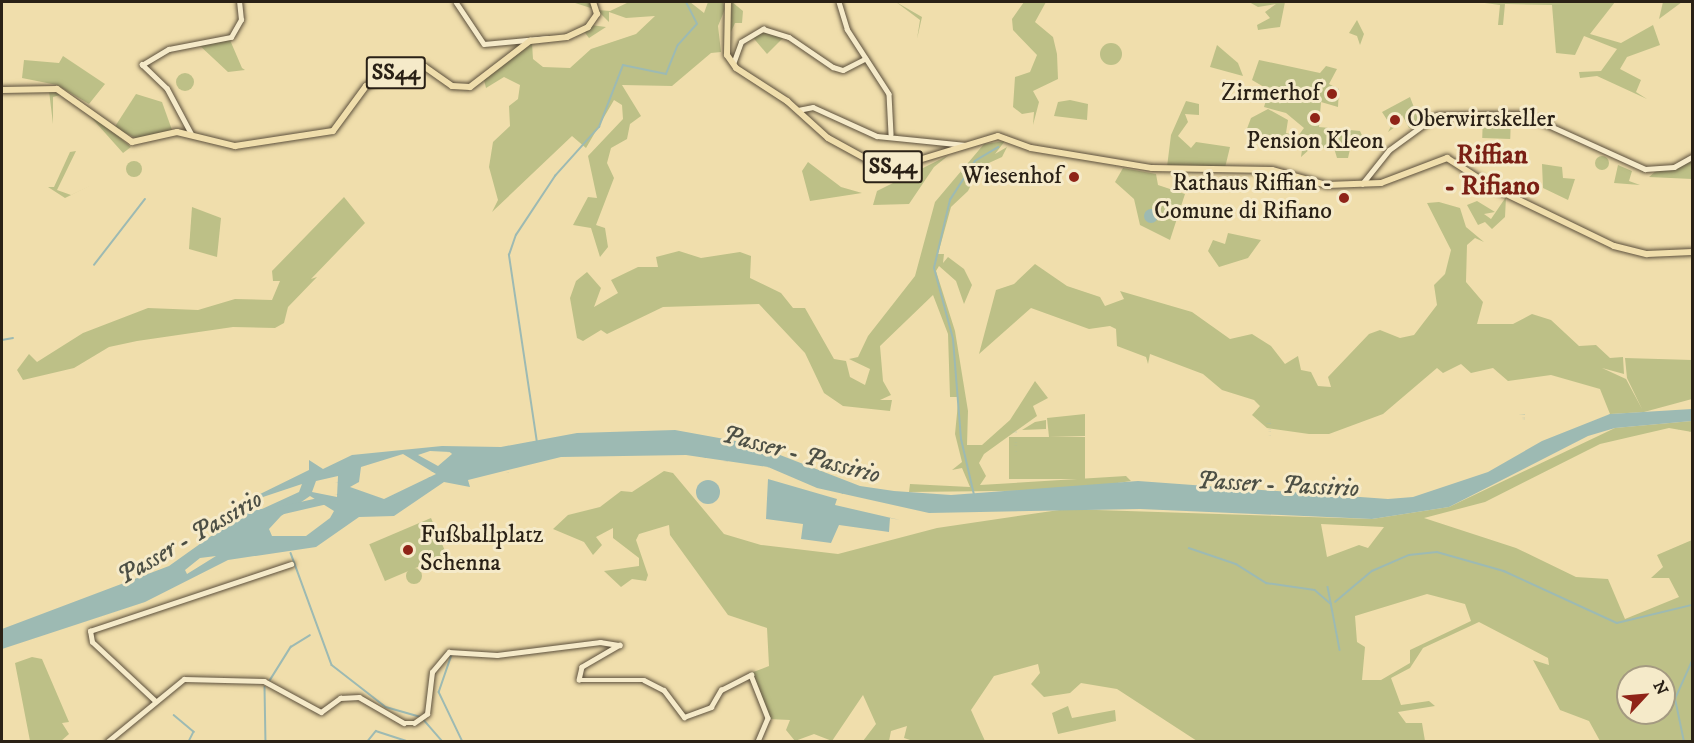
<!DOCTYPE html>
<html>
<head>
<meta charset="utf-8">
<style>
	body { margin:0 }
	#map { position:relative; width:1694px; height:743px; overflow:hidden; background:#f0deac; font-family:"IM FELL DW Pica",serif }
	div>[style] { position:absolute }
	.green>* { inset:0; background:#bdc087; transform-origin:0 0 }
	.round { border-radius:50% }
	.water>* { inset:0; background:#9dbab3 }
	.stream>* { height:1.5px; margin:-0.75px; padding:0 0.75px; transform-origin:0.75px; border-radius:0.75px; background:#9dbab3 }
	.river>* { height:8px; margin:-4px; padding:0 4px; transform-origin:4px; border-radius:4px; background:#9dbab3 }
	.roads { filter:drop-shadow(0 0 2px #5c503c) drop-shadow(0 0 2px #5c503c) }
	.minor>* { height:4.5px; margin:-2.25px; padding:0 2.25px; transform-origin:2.25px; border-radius:2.25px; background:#f5eac9 }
	.major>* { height:6px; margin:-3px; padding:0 3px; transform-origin:3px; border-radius:3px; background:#f0deac }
	.dots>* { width:16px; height:16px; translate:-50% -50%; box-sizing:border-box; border:3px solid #f5eac9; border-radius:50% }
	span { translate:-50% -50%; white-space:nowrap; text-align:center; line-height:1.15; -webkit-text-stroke:6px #f5eac9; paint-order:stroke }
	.shield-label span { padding:2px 4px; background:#f5eac9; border:2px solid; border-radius:4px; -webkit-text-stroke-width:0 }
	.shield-label { font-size:22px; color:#2a2116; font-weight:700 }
	.poi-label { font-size:24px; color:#2a2116 }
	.right { translate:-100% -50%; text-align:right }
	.left { translate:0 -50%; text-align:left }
	.water-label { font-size:26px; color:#4c4f45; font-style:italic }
	.quarter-label { font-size:27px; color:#7a1f14; font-weight:700 }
	.frame { position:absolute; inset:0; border:3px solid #2a2116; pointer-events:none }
	.north { position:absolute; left:1616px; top:665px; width:60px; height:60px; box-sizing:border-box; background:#f5eac9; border:2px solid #a49a81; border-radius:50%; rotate:64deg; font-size:16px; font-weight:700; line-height:24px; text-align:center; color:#2a2116 }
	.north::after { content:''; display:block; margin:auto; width:21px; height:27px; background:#8f2418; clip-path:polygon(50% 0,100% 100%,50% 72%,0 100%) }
</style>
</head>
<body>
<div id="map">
	<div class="green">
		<i style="clip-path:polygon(572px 2px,593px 2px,597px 10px,610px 11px,629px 2px,690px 2px,704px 13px,708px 2px,723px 2px,725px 9px,718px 26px,721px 52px,711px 53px,672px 86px,622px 85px,641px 116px,630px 124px,627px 139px,611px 148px,607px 163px,614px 178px,596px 225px,605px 228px,608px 247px,600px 257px,591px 228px,573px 225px,588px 197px,597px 198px,588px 156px,623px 119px,622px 105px,614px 100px,586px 148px,572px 136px,492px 212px,498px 200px,489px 167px,493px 142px,510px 126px,509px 106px,518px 99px,520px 85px,504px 77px,486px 88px,484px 80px,532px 43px,533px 59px,543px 67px,570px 68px,591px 49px,636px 34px,655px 16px,626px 18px,609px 12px,609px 22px,597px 10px)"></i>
		<i style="clip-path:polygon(732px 2px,743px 11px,742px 23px,735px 23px,729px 36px)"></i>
		<i style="clip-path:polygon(896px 2px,922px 17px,917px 39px,920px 20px)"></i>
		<i style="clip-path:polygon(1024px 2px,1046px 2px,1035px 22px,1053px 37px,1057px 54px,1058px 79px,1033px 91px,1039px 102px,1033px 125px,1034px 112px,1022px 114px,1013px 107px,1015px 77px,1030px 72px,1037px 55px,1013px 30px,1012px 19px)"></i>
		<i style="clip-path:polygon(1249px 2px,1285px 2px,1280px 27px,1258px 30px,1257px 25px,1270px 18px,1265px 12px,1276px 4px,1258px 7px)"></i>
		<i style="clip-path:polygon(1477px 2px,1615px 2px,1590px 34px,1621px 43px,1653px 25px,1660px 45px,1627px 57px,1620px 69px,1641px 80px,1636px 92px,1647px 99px,1597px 76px,1580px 78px,1579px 72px,1601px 71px,1617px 49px,1584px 36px,1575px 55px,1556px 53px,1552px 5px,1505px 4px,1503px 25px,1498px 25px,1500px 5px)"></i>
		<i style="clip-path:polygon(1663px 2px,1682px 2px,1659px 19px)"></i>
		<i style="clip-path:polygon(1357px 20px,1364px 34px,1360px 45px,1357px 36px,1349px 33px)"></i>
		<i style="clip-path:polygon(591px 25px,606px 27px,589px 38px,583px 30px)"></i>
		<i style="clip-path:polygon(763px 29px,785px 36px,767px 54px,750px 34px)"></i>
		<i style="clip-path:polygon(230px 40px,242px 68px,245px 70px,228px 72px,198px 44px)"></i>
		<i class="round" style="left:1100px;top:43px;width:22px;height:22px"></i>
		<i style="clip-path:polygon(1217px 45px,1238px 63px,1243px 76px,1210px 67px)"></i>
		<i style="clip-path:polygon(63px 56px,105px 84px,89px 104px,57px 85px,22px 78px,24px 60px,59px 63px)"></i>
		<i style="clip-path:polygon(1259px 60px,1320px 73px,1326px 66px,1337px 69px,1329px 84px,1339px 89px,1338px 107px,1321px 102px,1319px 127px,1360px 131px,1366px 144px,1351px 145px,1348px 158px,1337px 158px,1334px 148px,1311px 148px,1301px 157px,1303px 143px,1269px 143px,1245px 134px,1251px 118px,1268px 109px,1288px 120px,1286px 133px,1298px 136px,1304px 128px,1286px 113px,1264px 107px,1269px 90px,1252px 80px)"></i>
		<i class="round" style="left:176px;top:73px;width:18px;height:18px"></i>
		<i style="clip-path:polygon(49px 91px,63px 95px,84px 108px,131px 147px,123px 153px,81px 106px,60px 95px,53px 97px,53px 124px)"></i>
		<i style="clip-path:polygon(136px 94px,162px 102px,172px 130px,138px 139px,114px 128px)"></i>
		<i style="clip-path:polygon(1410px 97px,1420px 123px,1409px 128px,1402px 115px,1402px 122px,1388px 132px,1391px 126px,1382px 112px)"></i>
		<i style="clip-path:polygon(1070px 100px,1088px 104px,1087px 120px,1054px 116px,1058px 102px)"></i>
		<i style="clip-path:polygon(1186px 101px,1199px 104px,1199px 115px,1185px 114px,1188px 122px,1178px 136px,1191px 148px,1196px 142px,1230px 147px,1224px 172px,1167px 167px,1171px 135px)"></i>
		<i style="left:1483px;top:116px;width:28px;height:22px;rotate:2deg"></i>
		<i style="clip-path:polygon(1005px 141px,995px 154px,1007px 147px,1002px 157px,980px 167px,968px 191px,951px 207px,938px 254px,944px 254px,943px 263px,948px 257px,964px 269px,972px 285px,964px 304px,956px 281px,939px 266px,936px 271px,955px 331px,968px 411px,967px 445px,982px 445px,1010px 420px,1035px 381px,1048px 398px,1033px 406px,1037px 416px,984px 454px,979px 463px,986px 476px,980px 485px,1126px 476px,1131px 481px,1070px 490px,909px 492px,910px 484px,970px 487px,962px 468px,952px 470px,962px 462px,955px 434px,958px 403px,957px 397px,950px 397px,948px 334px,933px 295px,880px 346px,883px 381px,891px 395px,880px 400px,892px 400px,890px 411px,843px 406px,824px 393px,805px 353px,759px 304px,663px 307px,607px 334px,601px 330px,583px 341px,577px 338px,570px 298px,576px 281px,587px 272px,601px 288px,594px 307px,618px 293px,611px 280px,638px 267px,658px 267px,656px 257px,679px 251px,701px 258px,740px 252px,751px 256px,750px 278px,781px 293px,793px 308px,805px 308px,834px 359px,846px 361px,850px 377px,865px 385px,870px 369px,849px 359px,858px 357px,868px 336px,915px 276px,935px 202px,984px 144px)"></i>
		<i style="clip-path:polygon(76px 151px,57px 190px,71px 195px,96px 183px,65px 198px,48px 187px,54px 187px,70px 152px)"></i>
		<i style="clip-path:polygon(949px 155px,934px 167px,909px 204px,873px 205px,877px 191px)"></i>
		<i class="round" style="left:1595px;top:156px;width:14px;height:14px"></i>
		<i style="clip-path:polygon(1692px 159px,1692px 179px,1649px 177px,1656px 171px)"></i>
		<i class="round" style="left:126px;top:161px;width:16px;height:16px"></i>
		<i style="clip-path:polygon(808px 162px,841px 187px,862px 193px,810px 201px,802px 171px)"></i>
		<i style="clip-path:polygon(1542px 164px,1562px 167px,1563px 178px,1575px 179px,1568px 200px,1543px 188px)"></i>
		<i style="clip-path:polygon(1618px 165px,1632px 171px,1629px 181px,1640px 185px,1614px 183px)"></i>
		<i style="clip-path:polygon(1123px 168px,1156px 174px,1158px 185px,1185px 194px,1170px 240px,1140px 225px,1134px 199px,1115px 182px)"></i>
		<i style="clip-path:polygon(344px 197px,365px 223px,311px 279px,317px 277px,288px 307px,284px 323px,275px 328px,233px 327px,137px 341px,109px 347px,74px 368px,23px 380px,17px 370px,29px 354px,37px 362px,83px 333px,148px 308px,198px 310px,235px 299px,272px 300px,280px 281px,273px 281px,272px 271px)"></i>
		<i style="clip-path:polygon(1506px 197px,1505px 217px,1492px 229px,1485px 222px,1478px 225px,1467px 205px,1477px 201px,1495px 212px,1484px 214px,1491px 219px)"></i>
		<i style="clip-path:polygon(1439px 202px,1460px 208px,1466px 227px,1484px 242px,1475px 238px,1467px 245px,1466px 282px,1483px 302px,1477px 324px,1513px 324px,1532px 314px,1551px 320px,1579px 346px,1596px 345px,1610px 358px,1623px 357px,1624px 374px,1602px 368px,1626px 379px,1642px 409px,1627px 378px,1625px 358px,1692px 360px,1692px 399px,1644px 412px,1610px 414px,1600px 389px,1551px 375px,1508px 381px,1493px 368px,1471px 373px,1461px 364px,1443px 373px,1437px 368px,1383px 414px,1329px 434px,1309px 434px,1267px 428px,1252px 415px,1260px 406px,1254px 400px,1222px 390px,1203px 374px,1150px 354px,1148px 364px,1146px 357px,1117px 346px,1116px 329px,1110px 326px,1089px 329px,1031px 308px,979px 354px,996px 290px,1014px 284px,1035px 264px,1067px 286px,1100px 297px,1105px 306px,1124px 299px,1120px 291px,1192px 312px,1230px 339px,1252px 334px,1271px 346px,1285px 364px,1298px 356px,1301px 370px,1311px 372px,1318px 386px,1331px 387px,1328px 377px,1369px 334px,1380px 330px,1400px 338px,1414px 335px,1437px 305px,1434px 285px,1445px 274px,1451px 250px,1427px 203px)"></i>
		<i style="clip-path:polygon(192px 207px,221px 218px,217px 257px,189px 249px)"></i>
		<i style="clip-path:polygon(1228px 233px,1261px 240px,1248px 258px,1219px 267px,1208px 251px,1213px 240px,1225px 244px)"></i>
		<i style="clip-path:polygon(1085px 414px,1085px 436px,1049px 437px,1047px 418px)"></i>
		<i style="clip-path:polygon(1046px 420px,1046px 429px,1022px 430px,1035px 422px)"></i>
		<i style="clip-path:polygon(evenodd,1692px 421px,1692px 432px,1669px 428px,1600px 444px,1485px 502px,1424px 518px,1516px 548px,1576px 577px,1608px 579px,1625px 619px,1679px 597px,1669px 578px,1651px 578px,1663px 567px,1657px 555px,1692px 540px,1692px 741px,1600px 741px,1589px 721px,1560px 710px,1533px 660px,1549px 665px,1548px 658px,1479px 622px,1423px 648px,1410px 668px,1391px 678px,1401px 705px,1429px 701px,1435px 706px,1398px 712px,1406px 723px,1422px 723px,1425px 741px,1197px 741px,1117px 689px,1081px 683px,1070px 693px,1044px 697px,1031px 684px,1040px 673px,1038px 664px,994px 676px,971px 710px,985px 741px,913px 741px,904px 738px,907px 726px,891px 731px,889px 741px,863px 741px,876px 724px,863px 695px,832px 741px,814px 734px,795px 741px,786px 730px,790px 720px,768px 719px,759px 688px,748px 674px,769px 666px,767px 628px,728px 615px,670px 535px,669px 525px,639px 534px,636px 540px,648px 575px,646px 581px,632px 579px,621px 587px,604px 571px,639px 566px,639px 558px,613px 538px,613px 528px,596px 537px,602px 545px,593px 555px,584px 542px,553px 529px,568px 515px,600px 507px,621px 491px,632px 492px,664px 471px,673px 473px,724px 534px,761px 545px,838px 554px,937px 528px,1066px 509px,1372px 519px,1449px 507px,1615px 428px,1692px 421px,1321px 524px,1384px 527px,1368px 548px,1359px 545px,1327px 557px,1321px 524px,1692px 421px,1427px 594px,1465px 604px,1471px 621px,1410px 650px,1410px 663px,1381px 680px,1362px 680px,1365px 647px,1357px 642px,1355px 616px,1427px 594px,1692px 421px,1628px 677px,1664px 677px,1664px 713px,1628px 713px,1628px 677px)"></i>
		<i style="left:1085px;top:437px;width:42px;height:76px;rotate:90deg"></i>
		<i style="left:431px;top:518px;width:40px;height:67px;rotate:67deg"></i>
		<i class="round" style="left:406px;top:568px;width:16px;height:16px"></i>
		<i style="clip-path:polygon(32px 657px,42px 659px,69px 722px,62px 723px,69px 734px,61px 741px,30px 741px,15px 663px)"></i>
		<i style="clip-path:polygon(1068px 706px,1072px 718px,1115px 710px,1116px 721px,1058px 734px,1052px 713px)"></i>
	</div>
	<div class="water">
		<i class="round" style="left:1144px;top:209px;width:14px;height:14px"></i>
		<i style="clip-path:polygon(evenodd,1692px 409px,1692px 421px,1615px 428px,1588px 436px,1449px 507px,1372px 519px,1140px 509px,929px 513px,817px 488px,768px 467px,686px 455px,561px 457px,468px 480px,470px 487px,444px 482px,394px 516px,359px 517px,316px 547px,228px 560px,145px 602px,2px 649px,2px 629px,169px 566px,242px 514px,250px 499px,309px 470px,309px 460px,323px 469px,352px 455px,442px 446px,501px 447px,577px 433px,675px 430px,752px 444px,860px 486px,894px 491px,951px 495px,1138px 481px,1388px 499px,1413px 497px,1488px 472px,1542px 441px,1610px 414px,1692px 409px,430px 451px,450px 452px,452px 454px,438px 466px,418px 455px,430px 451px,1692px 409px,403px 454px,436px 474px,384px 499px,350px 487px,359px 482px,361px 467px,403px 454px,1692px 409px,338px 476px,337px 497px,312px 492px,316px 481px,338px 476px,1692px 409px,302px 484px,299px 492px,262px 509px,250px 509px,254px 500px,302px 484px,1692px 409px,310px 496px,334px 511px,330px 518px,306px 536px,272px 536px,269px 529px,281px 516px,310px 496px,1692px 409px,216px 556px,187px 574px,185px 570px,200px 558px,216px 556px)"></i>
		<i style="clip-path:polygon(768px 479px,837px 499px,835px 505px,900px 520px,890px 518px,889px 532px,839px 525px,831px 543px,801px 539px,803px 524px,766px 519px)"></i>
		<i class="round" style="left:696px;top:480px;width:24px;height:24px"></i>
	</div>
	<div class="stream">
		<i style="left:94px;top:265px;width:83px;rotate:-52.3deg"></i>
		<i style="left:2px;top:340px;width:11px;rotate:-10deg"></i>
		<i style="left:537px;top:443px;width:190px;rotate:-98.5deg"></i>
		<i style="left:509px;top:255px;width:21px;rotate:-71deg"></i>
		<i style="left:516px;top:235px;width:71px;rotate:-56.5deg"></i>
		<i style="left:555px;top:176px;width:66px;rotate:-48.1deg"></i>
		<i style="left:599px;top:127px;width:66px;rotate:-68.8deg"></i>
		<i style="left:623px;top:65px;width:44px;rotate:11.8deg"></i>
		<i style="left:666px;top:74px;width:31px;rotate:-68deg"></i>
		<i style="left:678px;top:45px;width:28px;rotate:-48deg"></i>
		<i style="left:697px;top:24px;width:25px;rotate:-117deg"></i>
		<i style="left:974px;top:495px;width:57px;rotate:-103.1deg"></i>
		<i style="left:961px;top:439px;width:100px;rotate:-94.6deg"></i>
		<i style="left:953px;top:339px;width:73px;rotate:-105deg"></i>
		<i style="left:934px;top:268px;width:70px;rotate:-76.8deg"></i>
		<i style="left:950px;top:200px;width:46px;rotate:-57.3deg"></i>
		<i style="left:975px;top:161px;width:27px;rotate:-31deg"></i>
		<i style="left:1189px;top:548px;width:50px;rotate:18.8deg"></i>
		<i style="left:1236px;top:564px;width:36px;rotate:32deg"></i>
		<i style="left:1266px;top:583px;width:49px;rotate:8.1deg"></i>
		<i style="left:1315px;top:590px;width:21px;rotate:41deg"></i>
		<i style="left:291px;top:553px;width:119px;rotate:69.9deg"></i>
		<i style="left:332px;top:665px;width:68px;rotate:37.9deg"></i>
		<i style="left:386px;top:707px;width:35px;rotate:16deg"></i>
		<i style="left:1328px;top:587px;width:64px;rotate:79.2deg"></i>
		<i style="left:1335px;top:602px;width:48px;rotate:-40deg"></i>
		<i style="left:1372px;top:571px;width:40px;rotate:-23.4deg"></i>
		<i style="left:1409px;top:555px;width:28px;rotate:-6deg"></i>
		<i style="left:1437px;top:552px;width:70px;rotate:15.8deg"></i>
		<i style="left:1504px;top:571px;width:124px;rotate:24.7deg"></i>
		<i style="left:1617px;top:623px;width:77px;rotate:-13.5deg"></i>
		<i style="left:452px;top:655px;width:39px;rotate:109deg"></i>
		<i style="left:439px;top:692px;width:55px;rotate:64.4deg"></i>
		<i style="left:270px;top:680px;width:39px;rotate:-58deg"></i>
		<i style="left:291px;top:647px;width:22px;rotate:-32deg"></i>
		<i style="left:265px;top:687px;width:55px;rotate:89deg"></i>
		<i style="left:174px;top:715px;width:26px;rotate:40deg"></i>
		<i style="left:194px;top:732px;width:11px;rotate:117deg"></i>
		<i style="left:424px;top:720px;width:29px;rotate:49deg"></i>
		<i style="left:367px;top:742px;width:14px;rotate:-51deg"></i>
		<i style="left:376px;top:731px;width:35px;rotate:18deg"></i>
		<i style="left:1684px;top:742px;width:44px;rotate:-101.8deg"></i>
		<i style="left:1675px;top:699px;width:42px;rotate:-65.9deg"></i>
	</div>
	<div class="river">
		<i style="left:279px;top:511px;width:49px;rotate:-12.9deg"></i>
	</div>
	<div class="roads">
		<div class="minor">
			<i style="left:456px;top:2px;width:50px;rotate:56.3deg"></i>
			<i style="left:484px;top:44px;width:64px;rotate:-5.4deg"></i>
			<i style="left:839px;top:2px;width:28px;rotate:73deg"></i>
			<i style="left:847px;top:29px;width:77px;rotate:57.1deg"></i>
			<i style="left:889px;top:94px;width:40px;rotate:87.1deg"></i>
			<i style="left:733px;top:64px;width:23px;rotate:-70deg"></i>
			<i style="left:741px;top:42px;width:26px;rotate:-31deg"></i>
			<i style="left:763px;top:29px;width:27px;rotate:17deg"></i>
			<i style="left:789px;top:37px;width:53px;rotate:34.3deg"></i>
			<i style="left:833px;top:67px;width:10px;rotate:17deg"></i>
			<i style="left:843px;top:70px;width:25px;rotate:-27deg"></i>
			<i style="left:798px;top:110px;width:15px;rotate:-11deg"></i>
			<i style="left:813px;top:107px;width:70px;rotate:24.4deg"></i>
			<i style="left:877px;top:136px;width:89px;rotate:5.8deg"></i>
			<i style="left:191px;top:134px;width:51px;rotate:-118.1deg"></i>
			<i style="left:167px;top:89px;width:35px;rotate:-136deg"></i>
			<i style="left:142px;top:65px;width:31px;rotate:-31deg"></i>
			<i style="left:169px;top:49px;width:63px;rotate:-11deg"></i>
			<i style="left:231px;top:37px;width:20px;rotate:-60deg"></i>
			<i style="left:241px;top:20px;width:18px;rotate:-96deg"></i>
			<i style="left:1362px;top:184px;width:43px;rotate:-51.5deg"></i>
			<i style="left:1389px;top:150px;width:59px;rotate:-36.1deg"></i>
			<i style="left:1437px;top:115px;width:87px;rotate:-0.7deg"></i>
			<i style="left:1524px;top:114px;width:133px;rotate:24.4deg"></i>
			<i style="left:1645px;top:169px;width:29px;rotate:-4deg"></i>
			<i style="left:1674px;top:167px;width:21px;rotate:-29deg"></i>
			<i style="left:155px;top:701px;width:86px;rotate:-136.9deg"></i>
			<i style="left:92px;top:642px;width:11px;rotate:-100deg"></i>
			<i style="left:90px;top:631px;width:212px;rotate:-18.4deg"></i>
			<i style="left:107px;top:742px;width:99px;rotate:-39.3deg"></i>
			<i style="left:184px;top:679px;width:80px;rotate:1.4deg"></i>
			<i style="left:264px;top:681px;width:65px;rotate:28.5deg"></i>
			<i style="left:321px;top:712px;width:24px;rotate:-36deg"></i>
			<i style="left:340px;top:698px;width:19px;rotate:-3deg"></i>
			<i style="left:359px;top:697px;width:52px;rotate:30deg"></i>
			<i style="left:404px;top:723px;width:10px"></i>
			<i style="left:414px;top:723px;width:16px;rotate:-35deg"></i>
			<i style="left:427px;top:714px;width:42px;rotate:-83.2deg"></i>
			<i style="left:432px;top:672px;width:26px;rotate:-50deg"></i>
			<i style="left:449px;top:652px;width:48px;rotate:3.6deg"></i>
			<i style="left:497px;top:655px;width:104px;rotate:-7.2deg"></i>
			<i style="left:600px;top:642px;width:20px;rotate:9deg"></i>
			<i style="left:620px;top:645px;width:44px;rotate:149.9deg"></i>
			<i style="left:582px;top:667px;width:13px;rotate:103deg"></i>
			<i style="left:579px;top:680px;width:65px"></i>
			<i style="left:644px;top:680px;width:22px;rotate:27deg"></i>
			<i style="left:664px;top:690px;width:34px;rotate:53deg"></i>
			<i style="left:684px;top:717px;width:29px;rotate:-20deg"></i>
			<i style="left:711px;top:707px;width:20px;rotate:-60deg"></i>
			<i style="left:721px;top:690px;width:34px;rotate:-27deg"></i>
			<i style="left:751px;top:675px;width:46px;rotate:68.4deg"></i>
			<i style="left:768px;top:718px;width:26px;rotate:113deg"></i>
		</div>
		<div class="major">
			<i style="left:728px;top:2px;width:53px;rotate:91.1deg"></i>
			<i style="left:727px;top:55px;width:16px;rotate:55deg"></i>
			<i style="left:736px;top:68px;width:61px;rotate:32.9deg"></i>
			<i style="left:787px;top:101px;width:55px;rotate:42.1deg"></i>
			<i style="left:828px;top:138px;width:58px;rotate:28.8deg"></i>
			<i style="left:879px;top:166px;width:20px"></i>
			<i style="left:899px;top:166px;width:103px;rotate:-16.9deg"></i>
			<i style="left:998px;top:136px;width:35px;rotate:20deg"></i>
			<i style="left:1031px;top:148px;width:123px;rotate:9.4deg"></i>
			<i style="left:1152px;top:168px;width:120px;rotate:1deg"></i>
			<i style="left:1272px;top:170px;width:57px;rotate:15.3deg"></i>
			<i style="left:1327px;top:185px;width:54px;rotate:-2.1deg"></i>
			<i style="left:1381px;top:183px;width:71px;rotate:-20.7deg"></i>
			<i style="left:1447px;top:158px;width:56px;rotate:32.6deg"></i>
			<i style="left:1494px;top:188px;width:133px;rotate:25.8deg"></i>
			<i style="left:1614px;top:246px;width:34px;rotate:14deg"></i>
			<i style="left:1647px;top:254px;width:45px;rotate:-2.5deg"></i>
			<i style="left:2px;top:90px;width:55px;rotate:-1deg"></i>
			<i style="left:57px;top:89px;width:92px;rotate:35.2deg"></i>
			<i style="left:132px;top:142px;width:46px;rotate:-12.5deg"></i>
			<i style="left:177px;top:132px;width:60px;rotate:13.6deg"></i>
			<i style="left:235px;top:146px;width:99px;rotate:-8.7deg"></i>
			<i style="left:333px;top:131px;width:56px;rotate:-53.7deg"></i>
			<i style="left:366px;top:86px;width:48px;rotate:-21.8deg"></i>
			<i style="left:411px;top:68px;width:14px;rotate:-4deg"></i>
			<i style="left:425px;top:67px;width:33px;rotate:35deg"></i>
			<i style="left:452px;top:86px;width:18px;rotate:3deg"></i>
			<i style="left:470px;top:87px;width:76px;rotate:-37.5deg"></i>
			<i style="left:530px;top:41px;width:37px;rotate:-6deg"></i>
			<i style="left:567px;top:37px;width:23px;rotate:-25deg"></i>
			<i style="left:588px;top:27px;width:16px;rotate:-55deg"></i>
			<i style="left:597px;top:14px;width:13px;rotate:-108deg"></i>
		</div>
	</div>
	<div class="dots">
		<i style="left:1332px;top:94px;background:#8f2418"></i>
		<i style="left:1315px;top:118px;background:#8f2418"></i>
		<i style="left:1395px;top:120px;background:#8f2418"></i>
		<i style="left:1074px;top:177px;background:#8f2418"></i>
		<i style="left:1344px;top:198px;background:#8f2418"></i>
		<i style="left:408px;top:550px;background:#8f2418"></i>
	</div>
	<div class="shield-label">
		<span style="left:396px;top:73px">SS44</span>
		<span style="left:893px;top:167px">SS44</span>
	</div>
	<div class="poi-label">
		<span class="right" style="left:1320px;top:94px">Zirmerhof</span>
		<span class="left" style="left:1407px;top:120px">Oberwirtskeller</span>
		<span style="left:1315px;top:142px">Pension Kleon</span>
		<span class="right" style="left:1062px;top:177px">Wiesenhof</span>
		<span class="right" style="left:1332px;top:198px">Rathaus Riffian -<br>Comune di Rifiano</span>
		<span class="left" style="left:420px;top:550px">Fußballplatz<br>Schenna</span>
	</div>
	<div class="water-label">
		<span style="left:801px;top:455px;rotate:15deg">Passer - Passirio</span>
		<span style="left:1278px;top:485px;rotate:3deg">Passer - Passirio</span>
		<span style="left:190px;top:538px;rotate:-30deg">Passer - Passirio</span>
	</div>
	<div class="quarter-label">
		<span style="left:1492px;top:171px">Riffian<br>- Rifiano</span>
	</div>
	<div class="frame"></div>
	<div class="north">N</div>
</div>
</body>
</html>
